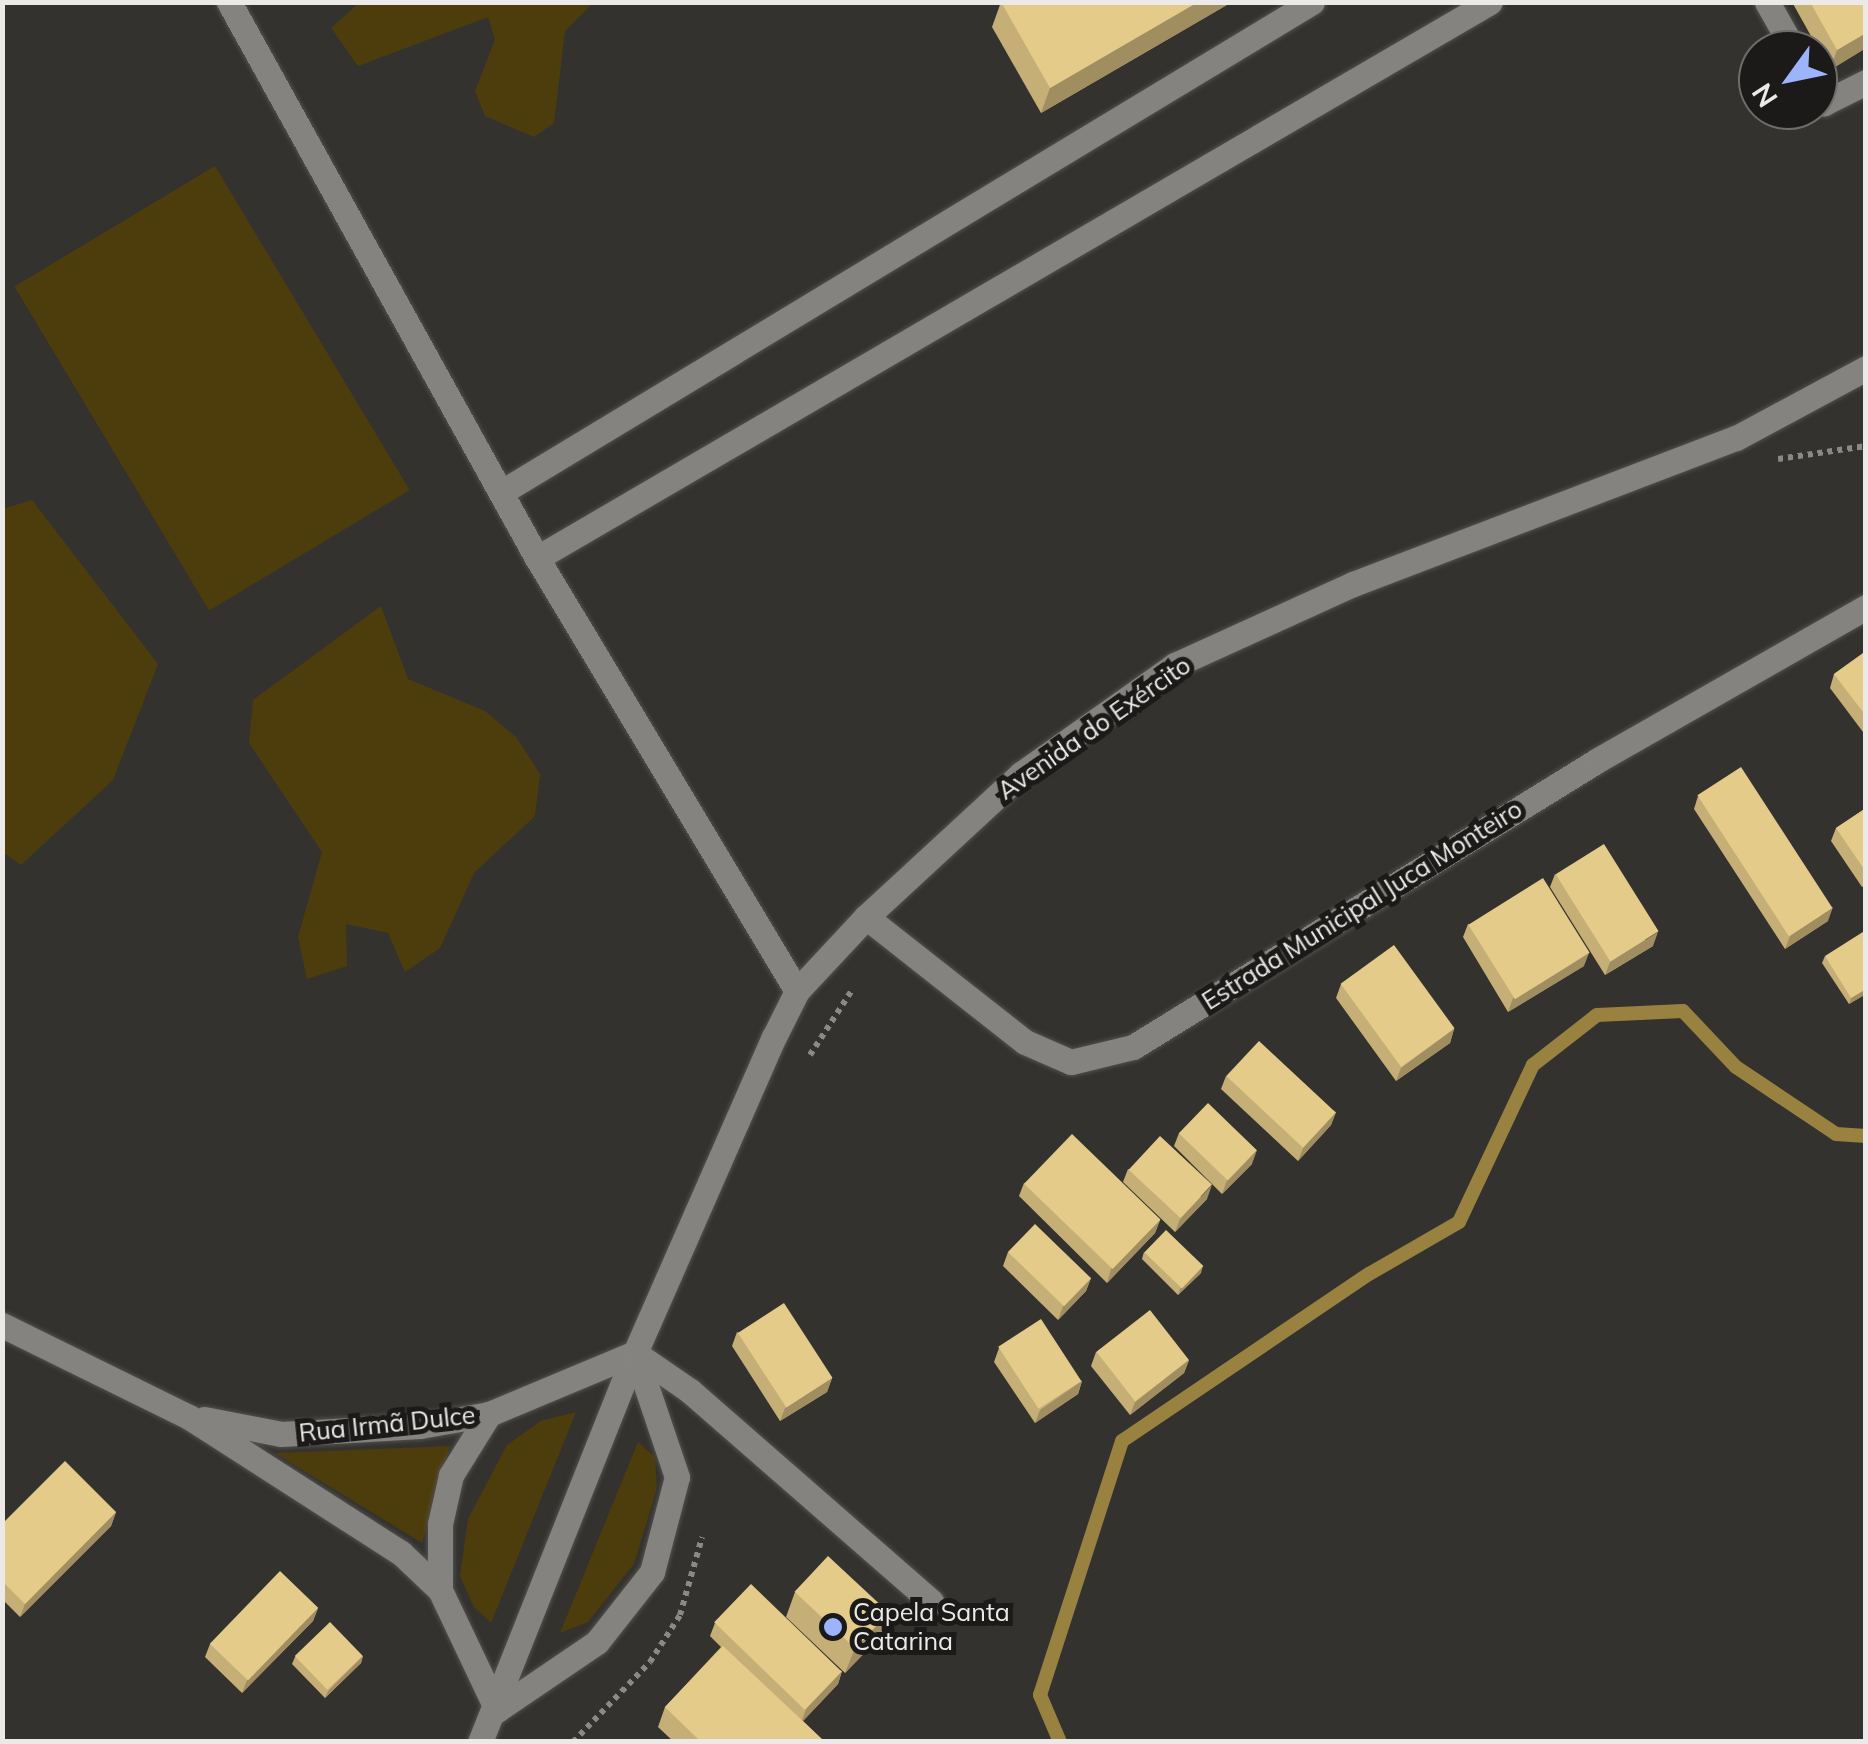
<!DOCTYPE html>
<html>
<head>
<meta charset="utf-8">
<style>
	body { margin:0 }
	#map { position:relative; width:1868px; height:1744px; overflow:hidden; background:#33322f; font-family:Mulish,sans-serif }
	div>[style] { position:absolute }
	.green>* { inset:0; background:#4e3d0c; transform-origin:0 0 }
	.stream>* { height:14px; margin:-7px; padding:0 7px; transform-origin:7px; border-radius:7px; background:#998140 }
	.path>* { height:6px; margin-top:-3px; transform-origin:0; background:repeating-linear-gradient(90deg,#8a8986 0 5px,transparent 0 10px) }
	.roads { filter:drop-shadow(0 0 2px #51504d) drop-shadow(0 0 2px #51504d) }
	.minor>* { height:25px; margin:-12.5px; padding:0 12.5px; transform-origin:12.5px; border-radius:12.5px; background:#84837f }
	.wall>* { inset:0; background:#c5af76 }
	.shaded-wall>* { inset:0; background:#a08e60 }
	.building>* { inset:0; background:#e5cb89; transform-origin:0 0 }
	.dots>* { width:28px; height:28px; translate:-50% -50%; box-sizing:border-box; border:5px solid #1b1a18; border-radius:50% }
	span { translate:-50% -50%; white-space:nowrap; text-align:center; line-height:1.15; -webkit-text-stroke:10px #1b1a18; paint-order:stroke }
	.street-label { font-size:25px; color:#ebeae8 }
	.poi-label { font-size:25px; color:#ebeae8 }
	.left { translate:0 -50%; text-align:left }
	.frame { position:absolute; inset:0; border:5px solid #ebeae8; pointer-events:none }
	.north { position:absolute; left:1738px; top:30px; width:100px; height:100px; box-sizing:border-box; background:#1b1a18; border:2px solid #6e6d6b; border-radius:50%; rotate:237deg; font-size:28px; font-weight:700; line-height:40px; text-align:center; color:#ebeae8 }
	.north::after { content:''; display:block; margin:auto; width:35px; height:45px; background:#9cb4fd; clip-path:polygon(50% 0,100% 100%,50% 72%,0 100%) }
</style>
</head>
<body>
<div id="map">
	<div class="green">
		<i style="clip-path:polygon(359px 3px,359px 2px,593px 3px,565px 31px,554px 123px,534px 137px,485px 116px,475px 91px,495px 40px,488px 17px,358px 66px,331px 28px)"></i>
		<i style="left:215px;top:166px;width:378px;height:234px;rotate:59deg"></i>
		<i style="clip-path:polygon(32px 500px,158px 664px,113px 780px,21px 865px,3px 852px,2px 509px)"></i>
		<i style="clip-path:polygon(381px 606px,408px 679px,485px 711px,516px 737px,540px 774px,535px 816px,474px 873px,440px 948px,405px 972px,388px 933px,346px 924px,347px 966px,307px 979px,298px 937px,322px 852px,249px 743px,253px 700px)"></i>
		<i style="clip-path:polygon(576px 1412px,491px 1623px,474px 1607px,460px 1576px,468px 1519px,507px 1445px,541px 1421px)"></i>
		<i style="clip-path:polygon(638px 1442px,655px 1457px,657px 1488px,634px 1564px,588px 1622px,560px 1633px)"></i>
		<i style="clip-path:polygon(450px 1446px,422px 1543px,275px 1453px)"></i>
	</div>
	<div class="stream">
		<i style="left:1060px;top:1742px;width:51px;rotate:-113.1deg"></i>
		<i style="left:1040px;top:1695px;width:267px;rotate:-72.1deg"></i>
		<i style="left:1122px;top:1441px;width:298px;rotate:-34.1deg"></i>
		<i style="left:1369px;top:1274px;width:104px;rotate:-30deg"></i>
		<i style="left:1459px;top:1222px;width:174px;rotate:-64.8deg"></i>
		<i style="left:1533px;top:1065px;width:81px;rotate:-38deg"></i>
		<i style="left:1597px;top:1015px;width:86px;rotate:-2.7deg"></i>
		<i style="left:1683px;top:1011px;width:77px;rotate:46.6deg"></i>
		<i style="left:1736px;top:1067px;width:120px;rotate:33.8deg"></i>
		<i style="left:1836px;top:1134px;width:30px;rotate:4deg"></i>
	</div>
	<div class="path">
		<i style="left:1778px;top:459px;width:89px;rotate:-8.4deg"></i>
		<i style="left:810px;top:1055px;width:77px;rotate:-57.1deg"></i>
		<i style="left:573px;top:1742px;width:111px;rotate:-46.1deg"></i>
		<i style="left:650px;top:1662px;width:56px;rotate:-57.4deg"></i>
		<i style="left:680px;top:1615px;width:81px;rotate:-74.2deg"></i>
	</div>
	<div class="roads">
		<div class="minor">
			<i style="left:229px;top:2px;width:636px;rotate:61.02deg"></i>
			<i style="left:537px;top:558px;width:505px;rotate:59.02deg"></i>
			<i style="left:1767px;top:2px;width:55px;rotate:60.6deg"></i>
			<i style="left:1818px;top:92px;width:13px;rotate:61deg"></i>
			<i style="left:1824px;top:103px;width:47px;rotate:-26.6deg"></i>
			<i style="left:505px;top:490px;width:943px;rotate:-31.16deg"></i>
			<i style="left:537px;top:558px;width:1103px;rotate:-30.26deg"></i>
			<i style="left:866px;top:917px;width:202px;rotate:38.2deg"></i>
			<i style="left:1025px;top:1042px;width:50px;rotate:23.5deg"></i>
			<i style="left:1071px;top:1062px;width:64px;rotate:-13.6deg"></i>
			<i style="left:1133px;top:1047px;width:546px;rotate:-31.68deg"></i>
			<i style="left:1598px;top:760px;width:309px;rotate:-29.7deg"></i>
			<i style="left:2px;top:1325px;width:208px;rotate:26.2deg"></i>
			<i style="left:189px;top:1417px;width:252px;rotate:32.7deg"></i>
			<i style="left:401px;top:1553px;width:54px;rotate:43.5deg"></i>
			<i style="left:440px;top:1590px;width:133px;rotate:64.6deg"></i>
			<i style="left:635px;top:1353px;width:67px;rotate:34.6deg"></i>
			<i style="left:690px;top:1391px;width:320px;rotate:41.1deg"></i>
			<i style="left:204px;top:1419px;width:78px;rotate:11deg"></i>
			<i style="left:281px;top:1434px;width:139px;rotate:-3.3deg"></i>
			<i style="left:420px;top:1426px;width:70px;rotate:-9.9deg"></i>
			<i style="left:489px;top:1414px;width:158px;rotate:-22.7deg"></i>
			<i style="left:440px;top:1590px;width:66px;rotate:-90deg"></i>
			<i style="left:440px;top:1524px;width:50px;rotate:-77.3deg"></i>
			<i style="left:451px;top:1475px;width:72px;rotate:-58.1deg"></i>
			<i style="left:497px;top:1710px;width:121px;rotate:-34.2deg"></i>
			<i style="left:597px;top:1642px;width:89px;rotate:-51.8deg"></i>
			<i style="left:652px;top:1572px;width:98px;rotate:-75.3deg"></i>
			<i style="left:677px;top:1477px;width:131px;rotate:-108.7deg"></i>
			<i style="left:480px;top:1742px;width:419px;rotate:-68.3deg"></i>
			<i style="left:635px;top:1353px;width:345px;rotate:-66.3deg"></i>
			<i style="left:774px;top:1037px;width:51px;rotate:-63.4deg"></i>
			<i style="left:797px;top:991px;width:101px;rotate:-47deg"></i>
			<i style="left:866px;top:917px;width:211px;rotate:-42.7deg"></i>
			<i style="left:1021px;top:774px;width:189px;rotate:-35.3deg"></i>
			<i style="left:1175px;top:665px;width:196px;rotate:-24.5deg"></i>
			<i style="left:1353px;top:584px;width:410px;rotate:-20.9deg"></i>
			<i style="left:1736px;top:438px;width:148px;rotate:-28.3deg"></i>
		</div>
	</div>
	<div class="wall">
		<i style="clip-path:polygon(1001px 2px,1232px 2px,1041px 113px,992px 27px)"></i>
		<i style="clip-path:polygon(1792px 2px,1866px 2px,1866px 48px,1830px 70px)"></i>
		<i style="clip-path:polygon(1866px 651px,1866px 736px,1830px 688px,1834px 674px)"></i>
		<i style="clip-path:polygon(1698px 796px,1828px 921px,1785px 949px,1694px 809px)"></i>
		<i style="clip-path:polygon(1866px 808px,1866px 885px,1862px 887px,1831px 841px,1836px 828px)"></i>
		<i style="clip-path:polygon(1555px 874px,1653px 946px,1605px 975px,1550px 887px)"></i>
		<i style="clip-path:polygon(1468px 924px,1584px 966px,1508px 1012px,1463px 937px)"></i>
		<i style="clip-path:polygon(1825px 956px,1866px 994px,1849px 1004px,1822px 963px)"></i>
		<i style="clip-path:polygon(1341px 984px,1454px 1029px,1450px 1043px,1396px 1081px,1336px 998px)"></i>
		<i style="clip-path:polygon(1226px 1076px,1336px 1112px,1331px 1125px,1298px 1161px,1221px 1089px)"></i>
		<i style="clip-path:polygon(1179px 1133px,1252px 1164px,1222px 1194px,1174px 1146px)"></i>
		<i style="clip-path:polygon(1128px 1169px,1207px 1199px,1175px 1232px,1123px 1182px)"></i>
		<i style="clip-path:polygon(1024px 1183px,1160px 1220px,1155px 1233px,1107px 1283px,1019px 1196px)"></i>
		<i style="clip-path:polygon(1008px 1252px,1091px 1278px,1086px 1291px,1058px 1320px,1003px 1266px)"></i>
		<i style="clip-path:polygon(1144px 1252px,1201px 1273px,1178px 1295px,1142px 1259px)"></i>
		<i style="clip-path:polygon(737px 1332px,832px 1378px,827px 1392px,780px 1421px,732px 1346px)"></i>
		<i style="clip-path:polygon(999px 1348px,1082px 1381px,1078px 1394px,1035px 1423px,994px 1362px)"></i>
		<i style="clip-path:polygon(1096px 1352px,1189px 1360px,1184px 1373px,1130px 1415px,1091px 1366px)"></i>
		<i style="clip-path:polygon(116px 1512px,111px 1526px,20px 1617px,2px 1599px,2px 1524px)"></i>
		<i style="clip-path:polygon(795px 1592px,880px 1637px,845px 1673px,786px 1617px)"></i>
		<i style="clip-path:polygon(318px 1608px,313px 1621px,242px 1693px,205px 1657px,210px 1644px)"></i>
		<i style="clip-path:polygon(715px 1623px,842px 1671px,838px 1684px,803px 1721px,825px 1742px,674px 1742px,658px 1727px,665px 1707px,721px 1647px,710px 1636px)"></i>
		<i style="clip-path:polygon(363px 1656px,361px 1663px,325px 1698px,292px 1664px,295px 1657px)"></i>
	</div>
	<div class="shaded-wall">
		<i style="clip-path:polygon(1198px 2px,1232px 2px,1041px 113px,1050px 88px)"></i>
		<i style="clip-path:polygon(1866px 33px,1866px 48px,1830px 70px,1837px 50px)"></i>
		<i style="clip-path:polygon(1833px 907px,1828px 921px,1785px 949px,1790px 936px)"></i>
		<i style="clip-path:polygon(1658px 932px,1653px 946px,1605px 975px,1610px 962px)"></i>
		<i style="clip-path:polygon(1589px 953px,1584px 966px,1508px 1012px,1513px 998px)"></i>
		<i style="clip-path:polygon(1866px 989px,1866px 994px,1849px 1004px,1851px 998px)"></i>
		<i style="clip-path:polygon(1454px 1029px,1450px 1043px,1396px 1081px,1401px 1068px)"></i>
		<i style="clip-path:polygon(1336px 1112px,1331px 1125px,1298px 1161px,1303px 1148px)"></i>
		<i style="clip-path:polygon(1257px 1150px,1252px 1164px,1222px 1194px,1227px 1180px)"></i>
		<i style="clip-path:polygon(1212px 1185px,1207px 1199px,1175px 1232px,1180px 1219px)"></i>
		<i style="clip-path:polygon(1160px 1220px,1155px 1233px,1107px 1283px,1111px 1269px)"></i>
		<i style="clip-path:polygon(1203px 1266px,1201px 1273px,1178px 1295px,1180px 1289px)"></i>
		<i style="clip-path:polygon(1091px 1278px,1086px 1291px,1058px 1320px,1063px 1306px)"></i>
		<i style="clip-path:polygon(1189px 1360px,1184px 1373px,1130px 1415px,1135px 1402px)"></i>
		<i style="clip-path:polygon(832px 1378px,827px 1392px,780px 1421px,785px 1408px)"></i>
		<i style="clip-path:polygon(1082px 1381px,1078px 1394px,1035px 1423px,1040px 1410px)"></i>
		<i style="clip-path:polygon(116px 1512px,111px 1526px,20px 1617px,25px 1604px)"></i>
		<i style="clip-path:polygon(318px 1608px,313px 1621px,242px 1693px,247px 1680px)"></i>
		<i style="clip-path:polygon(889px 1612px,880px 1637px,845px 1673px,855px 1648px)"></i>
		<i style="clip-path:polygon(363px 1656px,361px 1663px,325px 1698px,328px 1691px)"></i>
		<i style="clip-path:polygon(842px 1671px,838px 1684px,801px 1723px,806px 1709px)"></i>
	</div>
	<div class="building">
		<i style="clip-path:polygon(1001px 2px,1198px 2px,1050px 88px)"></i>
		<i style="clip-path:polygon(1810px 2px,1866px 2px,1866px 33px,1837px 50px)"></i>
		<i style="clip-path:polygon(1866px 651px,1866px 716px,1834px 674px)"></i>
		<i style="left:1741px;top:767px;width:168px;height:52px;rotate:57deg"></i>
		<i style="clip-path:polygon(1866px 808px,1866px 872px,1836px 828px)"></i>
		<i style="left:1604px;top:844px;width:103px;height:57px;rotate:58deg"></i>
		<i style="left:1543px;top:878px;width:88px;height:88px;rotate:58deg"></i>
		<i style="clip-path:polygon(1866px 930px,1866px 989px,1851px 998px,1825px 956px)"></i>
		<i style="left:1394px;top:945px;width:103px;height:66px;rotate:54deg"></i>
		<i style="left:1259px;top:1041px;width:105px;height:48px;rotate:43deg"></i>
		<i style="left:1208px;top:1103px;width:68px;height:42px;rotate:44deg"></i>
		<i style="left:1072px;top:1134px;width:123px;height:69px;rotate:44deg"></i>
		<i style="left:1160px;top:1136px;width:71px;height:46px;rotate:43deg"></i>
		<i style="left:1035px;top:1224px;width:78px;height:39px;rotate:44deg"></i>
		<i style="left:1166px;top:1230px;width:52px;height:31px;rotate:44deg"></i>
		<i style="left:784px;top:1303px;width:89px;height:55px;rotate:57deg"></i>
		<i style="left:1150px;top:1310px;width:63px;height:68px;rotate:52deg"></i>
		<i style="left:1041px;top:1319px;width:74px;height:51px;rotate:57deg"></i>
		<i style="clip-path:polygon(65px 1461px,116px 1512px,25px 1604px,2px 1581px,2px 1524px)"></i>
		<i style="left:828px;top:1556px;width:83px;height:49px;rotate:43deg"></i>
		<i style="left:280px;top:1571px;width:53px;height:101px;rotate:44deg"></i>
		<i style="left:751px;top:1584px;width:126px;height:53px;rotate:44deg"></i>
		<i style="left:330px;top:1622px;width:47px;height:49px;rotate:46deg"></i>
		<i style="clip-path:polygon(723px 1646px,825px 1742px,701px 1742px,665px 1707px)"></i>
	</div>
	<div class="dots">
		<i style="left:833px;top:1627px;background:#9cb4fd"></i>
	</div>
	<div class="street-label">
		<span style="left:1094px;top:728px;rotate:-35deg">Avenida do Exército</span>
		<span style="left:1362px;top:905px;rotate:-32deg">Estrada Municipal Juca Monteiro</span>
		<span style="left:387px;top:1424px;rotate:-6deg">Rua Irmã Dulce</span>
	</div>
	<div class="poi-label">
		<span class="left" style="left:853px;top:1627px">Capela Santa<br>Catarina</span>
	</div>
	<div class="frame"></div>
	<div class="north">N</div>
</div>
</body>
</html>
